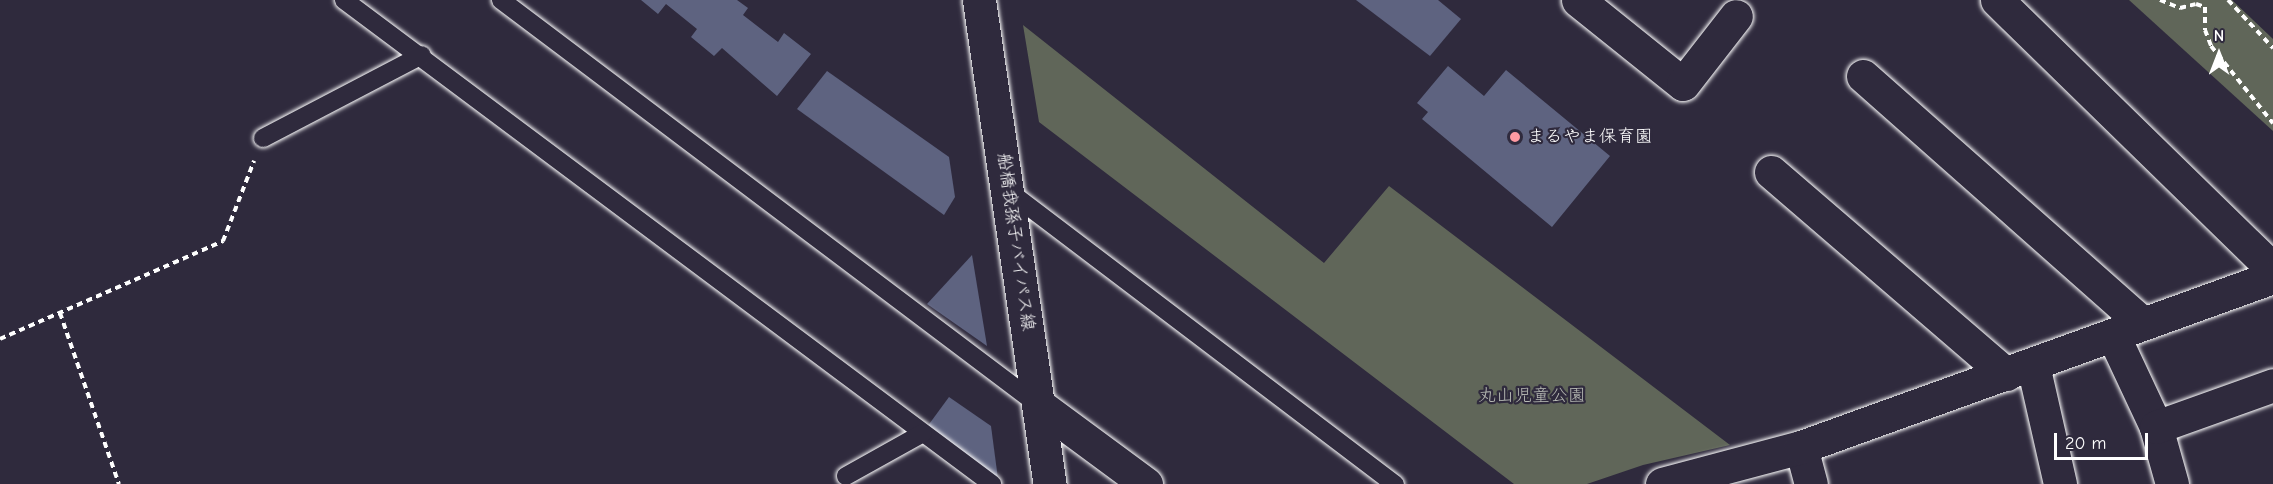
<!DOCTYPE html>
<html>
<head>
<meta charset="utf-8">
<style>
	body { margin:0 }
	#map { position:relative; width:2273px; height:484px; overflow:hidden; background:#2f2a3d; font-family:"Comic Neue","Klee One",sans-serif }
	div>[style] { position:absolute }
	.green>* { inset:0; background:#606659 }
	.building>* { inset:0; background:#5e6380 }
	.path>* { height:4px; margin-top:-2px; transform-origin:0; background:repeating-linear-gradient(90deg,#fff 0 6px,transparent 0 10.5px) }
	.roads { filter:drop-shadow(0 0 2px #fff) drop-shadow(0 0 2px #fff) }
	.lane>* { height:18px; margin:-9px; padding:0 9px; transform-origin:9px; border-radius:9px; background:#2f2a3d }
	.street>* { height:33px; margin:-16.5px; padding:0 16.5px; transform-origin:16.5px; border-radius:16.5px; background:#2f2a3d }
	.secondary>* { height:33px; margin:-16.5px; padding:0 16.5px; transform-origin:16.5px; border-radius:16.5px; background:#2f2a3d }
	.dots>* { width:16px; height:16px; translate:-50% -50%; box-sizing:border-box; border:3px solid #2f2a3d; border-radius:50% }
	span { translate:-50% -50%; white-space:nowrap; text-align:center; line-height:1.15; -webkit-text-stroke:4.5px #2f2a3d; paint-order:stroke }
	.poi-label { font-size:18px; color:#fff }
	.left { translate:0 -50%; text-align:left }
	.street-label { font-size:18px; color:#fff }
	.park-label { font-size:18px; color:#b7bab4 }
	.north { position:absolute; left:2189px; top:24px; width:60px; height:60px; -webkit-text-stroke:4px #2f2a3d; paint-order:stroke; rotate:0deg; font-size:16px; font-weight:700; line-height:24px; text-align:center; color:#fff }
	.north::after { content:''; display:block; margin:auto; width:21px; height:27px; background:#fff; clip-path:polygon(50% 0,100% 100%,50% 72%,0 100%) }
	.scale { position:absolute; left:2054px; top:433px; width:94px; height:27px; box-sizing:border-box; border:3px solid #fff; border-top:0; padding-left:8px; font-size:18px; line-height:21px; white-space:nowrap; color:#fff; -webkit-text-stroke:4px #2f2a3d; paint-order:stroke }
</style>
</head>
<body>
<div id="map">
	<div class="green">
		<i style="clip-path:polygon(2129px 0,2232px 0,2273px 39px,2273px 131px)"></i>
		<i style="clip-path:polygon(1023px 25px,1324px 263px,1389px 186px,1730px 445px,1643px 465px,1587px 484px,1514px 484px,1039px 122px)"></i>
	</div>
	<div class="building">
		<i style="clip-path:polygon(641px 0,737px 0,748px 8px,743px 15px,778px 42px,784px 33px,811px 54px,777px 96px,722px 48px,714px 56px,691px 37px,697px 29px,666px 4px,658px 14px)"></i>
		<i style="clip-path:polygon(1356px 0,1438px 0,1461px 19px,1430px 56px)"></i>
		<i style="clip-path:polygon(1448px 66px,1484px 96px,1506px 70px,1610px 156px,1552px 227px,1422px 119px,1428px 112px,1417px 103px)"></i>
		<i style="clip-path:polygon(827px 71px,949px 157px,955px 197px,944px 215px,797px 109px)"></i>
		<i style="clip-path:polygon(972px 255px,987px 346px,927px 304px)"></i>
		<i style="clip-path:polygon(949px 397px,991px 426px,998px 479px,927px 427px)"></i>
	</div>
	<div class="path">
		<i style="left:2160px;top:0;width:22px;rotate:22deg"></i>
		<i style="left:2180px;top:8px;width:16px;rotate:-14deg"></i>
		<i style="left:2196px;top:4px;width:9px;rotate:18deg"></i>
		<i style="left:2205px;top:7px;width:23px;rotate:90deg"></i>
		<i style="left:2205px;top:30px;width:17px;rotate:69deg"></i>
		<i style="left:2211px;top:46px;width:99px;rotate:51.2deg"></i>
		<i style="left:2228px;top:0;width:66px;rotate:46.8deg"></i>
		<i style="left:60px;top:313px;width:181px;rotate:71deg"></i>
		<i style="left:0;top:339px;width:244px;rotate:-23.7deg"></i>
		<i style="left:223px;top:241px;width:86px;rotate:-68.8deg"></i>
	</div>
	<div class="roads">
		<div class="lane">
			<i style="left:344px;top:0;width:809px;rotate:36.76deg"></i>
			<i style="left:501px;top:0;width:671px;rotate:37.01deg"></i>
			<i style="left:263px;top:138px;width:179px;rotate:-27.6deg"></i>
			<i style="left:1007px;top:190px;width:487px;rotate:37.2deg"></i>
			<i style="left:846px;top:476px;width:88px;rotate:-29.2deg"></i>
		</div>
		<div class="street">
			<i style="left:1578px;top:0;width:134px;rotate:38.7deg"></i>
			<i style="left:1683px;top:84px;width:86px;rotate:-52.1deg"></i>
			<i style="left:1997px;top:0;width:385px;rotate:44.3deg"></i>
			<i style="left:1863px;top:76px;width:373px;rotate:41.5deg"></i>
			<i style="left:1771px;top:172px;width:310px;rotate:40.7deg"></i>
			<i style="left:2113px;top:335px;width:102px;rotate:64.9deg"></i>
			<i style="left:2156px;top:427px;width:59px;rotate:74.3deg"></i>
			<i style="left:2033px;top:365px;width:122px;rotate:77.2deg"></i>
			<i style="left:1039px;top:405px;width:133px;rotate:36.4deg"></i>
			<i style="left:2156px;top:427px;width:124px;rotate:-19.7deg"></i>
			<i style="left:1801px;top:447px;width:38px;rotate:75deg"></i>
			<i style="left:1662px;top:484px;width:144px;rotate:-14.9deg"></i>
			<i style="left:1801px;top:447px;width:502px;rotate:-19.81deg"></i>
		</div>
		<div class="secondary">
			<i style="left:979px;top:0;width:489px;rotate:81.7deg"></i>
		</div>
	</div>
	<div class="dots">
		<i style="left:1515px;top:137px;background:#ff9aa2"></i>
	</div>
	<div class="poi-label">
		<span class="left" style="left:1527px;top:137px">まるやま保育園</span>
	</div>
	<div class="street-label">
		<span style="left:1015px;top:242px;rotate:82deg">船橋我孫子バイパス線</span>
	</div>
	<div class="park-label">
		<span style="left:1532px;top:396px">丸山児童公園</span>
	</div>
	<div class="north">N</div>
	<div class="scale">20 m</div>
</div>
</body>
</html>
